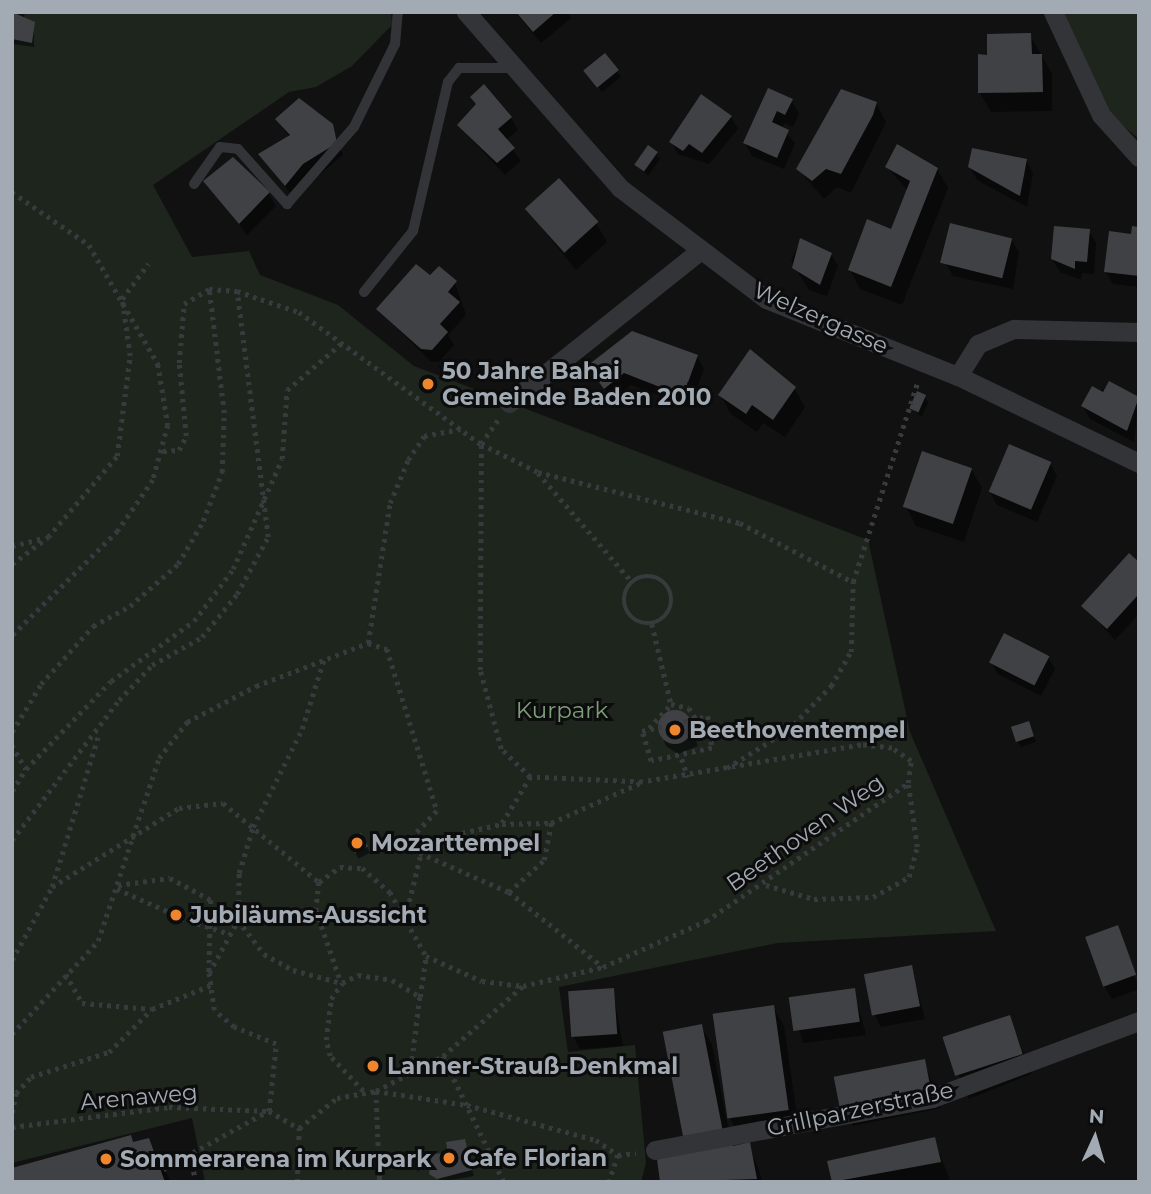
<!DOCTYPE html>
<html>
<head>
<meta charset="utf-8">
<style>
	body { margin:0 }
	#map { position:relative; width:1151px; height:1194px; overflow:hidden; background:#111112; font-family:Montserrat,sans-serif }
	div>[style] { position:absolute }
	.green>* { inset:0; background:#1d251d }
	.shadow>* { inset:0; background:#0007; transform-origin:0 0 }
	.building>* { inset:0; background:#404145; transform-origin:0 0 }
	.round { border-radius:50% }
	.path>* { height:4.5px; margin-top:-2.25px; transform-origin:0; background:repeating-linear-gradient(90deg,#383b3e 0 3.5px,transparent 0 8.5px) }
	.path>.ring { margin:-2.25px; padding:0; box-sizing:content-box; background:none; border:4.5px solid #383b3e; border-radius:50% }
	.lane>* { height:10px; margin:-5px; padding:0 5px; transform-origin:5px; border-radius:5px; background:#323437 }
	.street>* { height:19px; margin:-9.5px; padding:0 9.5px; transform-origin:9.5px; border-radius:9.5px; background:#323437 }
	.dots>* { width:19px; height:19px; translate:-50% -50%; box-sizing:border-box; border:4px solid #0c0c0d; border-radius:50% }
	span { translate:-50% -50%; white-space:nowrap; text-align:center; line-height:1.15; -webkit-text-stroke:6px #0c0c0d; paint-order:stroke }
	.street-label { font-size:23px; color:#a2aab3 }
	.poi-label { font-size:23px; color:#a2aab3; font-weight:700 }
	.left { translate:0 -50%; text-align:left }
	.park-label { font-size:23px; color:#7e9e79 }
	.frame { position:absolute; inset:0; border:14px solid #a2aab3; pointer-events:none }
	.north { position:absolute; left:1060px; top:1103px; width:70px; height:70px; -webkit-text-stroke:5px #0c0c0d; paint-order:stroke; rotate:4deg; font-size:19px; font-weight:700; line-height:28px; text-align:center; color:#a2aab3 }
	.north::after { content:''; display:block; margin:auto; width:24px; height:32px; background:#a2aab3; clip-path:polygon(50% 0,100% 100%,50% 72%,0 100%) }
</style>
</head>
<body>
<div id="map">
	<div class="green">
		<i style="clip-path:polygon(12px 12px,391px 12px,392px 25px,352px 66px,316px 87px,289px 92px,153px 185px,192px 257px,249px 251px,260px 275px,338px 305px,414px 366px,868px 540px,910px 732px,996px 931px,778px 943px,559px 987px,568px 1052px,635px 1045px,646px 1163px,641px 1182px,205px 1182px,192px 1118px,12px 1163px)"></i>
		<i style="clip-path:polygon(1059px 12px,1139px 12px,1139px 139px,1107px 112px)"></i>
	</div>
	<div class="shadow">
		<i style="clip-path:polygon(12px 12px,25px 12px,23px 22px,34px 24px,34px 47px,12px 44px)"></i>
		<i style="clip-path:polygon(515px 12px,568px 12px,571px 18px,541px 43px)"></i>
		<i style="clip-path:polygon(1030px 35px,1052px 74px,1052px 111px,991px 112px,980px 93px,989px 56px)"></i>
		<i style="clip-path:polygon(605px 56px,621px 77px,602px 92px,590px 77px)"></i>
		<i style="clip-path:polygon(768px 90px,791px 100px,799px 113px,793px 127px,784px 123px,782px 128px,795px 143px,784px 169px,752px 156px,745px 143px)"></i>
		<i style="clip-path:polygon(472px 97px,511px 118px,518px 130px,506px 140px,521px 161px,505px 175px,459px 126px,477px 105px)"></i>
		<i style="clip-path:polygon(876px 103px,886px 122px,851px 193px,837px 187px,824px 199px,798px 169px)"></i>
		<i style="clip-path:polygon(731px 117px,738px 129px,709px 164px,678px 154px,671px 142px)"></i>
		<i style="clip-path:polygon(278px 120px,331px 125px,343px 155px,293px 197px,260px 155px,289px 137px)"></i>
		<i style="clip-path:polygon(656px 154px,660px 159px,648px 176px,636px 164px)"></i>
		<i style="clip-path:polygon(1026px 160px,1033px 173px,1027px 207px,977px 180px,970px 167px)"></i>
		<i style="clip-path:polygon(887px 167px,937px 169px,948px 188px,902px 305px,860px 289px,850px 270px,892px 231px,908px 191px)"></i>
		<i style="clip-path:polygon(206px 181px,268px 193px,276px 206px,247px 235px)"></i>
		<i style="clip-path:polygon(527px 209px,596px 223px,607px 242px,576px 270px)"></i>
		<i style="clip-path:polygon(1139px 229px,1139px 287px,1113px 284px,1105px 271px)"></i>
		<i style="clip-path:polygon(1089px 231px,1096px 243px,1094px 274px,1082px 273px,1081px 280px,1060px 272px,1052px 259px)"></i>
		<i style="clip-path:polygon(1011px 239px,1019px 252px,1013px 289px,953px 276px,946px 264px)"></i>
		<i style="clip-path:polygon(801px 240px,831px 254px,838px 266px,827px 296px,809px 290px,791px 261px)"></i>
		<i style="clip-path:polygon(430px 278px,455px 283px,466px 315px,448px 335px,454px 345px,439px 362px,430px 361px,378px 309px)"></i>
		<i style="clip-path:polygon(697px 356px,704px 369px,690px 407px,631px 385px,612px 400px,589px 366px)"></i>
		<i style="clip-path:polygon(1110px 383px,1139px 399px,1134px 442px,1090px 419px,1083px 406px)"></i>
		<i style="clip-path:polygon(794px 388px,805px 407px,785px 437px,763px 423px,757px 432px,731px 414px,720px 395px)"></i>
		<i style="clip-path:polygon(925px 397px,928px 402px,922px 417px,912px 409px)"></i>
		<i style="clip-path:polygon(1050px 463px,1057px 476px,1037px 522px,997px 505px,990px 492px)"></i>
		<i style="clip-path:polygon(971px 469px,982px 488px,964px 542px,916px 526px,906px 507px)"></i>
		<i style="clip-path:polygon(1139px 564px,1139px 614px,1115px 640px,1084px 606px)"></i>
		<i style="clip-path:polygon(1048px 657px,1055px 669px,1041px 696px,998px 674px,991px 662px)"></i>
		<i style="clip-path:polygon(669px 715px,688px 717px,698px 746px,678px 754px,666px 746px,658px 725px)"></i>
		<i style="clip-path:polygon(1031px 729px,1036px 742px,1021px 747px,1017px 741px)"></i>
		<i style="left:361px;top:835px;width:20px;height:13px;rotate:63deg"></i>
		<i style="clip-path:polygon(1118px 927px,1139px 989px,1112px 999px,1104px 986px)"></i>
		<i style="clip-path:polygon(911px 967px,925px 1019px,881px 1027px,874px 1014px)"></i>
		<i style="clip-path:polygon(613px 990px,623px 1046px,580px 1049px,573px 1036px)"></i>
		<i style="clip-path:polygon(854px 990px,866px 1035px,803px 1043px,791px 999px)"></i>
		<i style="clip-path:polygon(773px 1007px,784px 1026px,799px 1129px,741px 1137px,730px 1118px,715px 1015px)"></i>
		<i style="left:1009px;top:1017px;width:61px;height:68px;rotate:68deg"></i>
		<i style="clip-path:polygon(701px 1026px,712px 1045px,731px 1142px,749px 1144px,763px 1182px,662px 1182px,685px 1137px)"></i>
		<i style="clip-path:polygon(924px 1061px,941px 1108px,853px 1126px,842px 1107px)"></i>
		<i style="clip-path:polygon(934px 1139px,950px 1181px,834px 1182px,829px 1162px)"></i>
		<i style="clip-path:polygon(148px 1140px,171px 1182px,12px 1182px,134px 1144px)"></i>
		<i style="clip-path:polygon(464px 1141px,474px 1176px,440px 1182px,438px 1178px)"></i>
	</div>
	<div class="building">
		<i style="clip-path:polygon(12px 12px,35px 22px,32px 43px,12px 39px)"></i>
		<i style="clip-path:polygon(516px 12px,556px 12px,533px 32px)"></i>
		<i style="clip-path:polygon(1031px 33px,1032px 54px,1042px 54px,1043px 92px,978px 93px,978px 54px,987px 55px,987px 34px)"></i>
		<i style="left:605px;top:53px;width:22px;height:28px;rotate:51deg"></i>
		<i style="clip-path:polygon(484px 84px,512px 117px,498px 129px,515px 148px,497px 163px,457px 125px,476px 104px,470px 97px)"></i>
		<i style="clip-path:polygon(768px 88px,793px 99px,785px 115px,777px 111px,772px 122px,789px 130px,777px 158px,743px 143px)"></i>
		<i style="clip-path:polygon(841px 89px,877px 102px,873px 115px,841px 174px,826px 169px,812px 181px,796px 169px)"></i>
		<i style="clip-path:polygon(701px 94px,732px 116px,702px 153px,689px 144px,683px 151px,669px 142px)"></i>
		<i style="clip-path:polygon(299px 98px,333px 124px,337px 143px,303px 164px,285px 186px,258px 154px,290px 135px,275px 119px)"></i>
		<i style="clip-path:polygon(897px 144px,938px 168px,891px 287px,848px 270px,867px 219px,891px 229px,910px 181px,885px 167px)"></i>
		<i style="left:648px;top:145px;width:12px;height:24px;rotate:35deg"></i>
		<i style="clip-path:polygon(972px 148px,1027px 159px,1020px 196px,968px 167px)"></i>
		<i style="clip-path:polygon(233px 157px,270px 192px,239px 224px,203px 181px)"></i>
		<i style="left:559px;top:178px;width:59px;height:46px;rotate:48deg"></i>
		<i style="left:950px;top:223px;width:64px;height:41px;rotate:14deg"></i>
		<i style="clip-path:polygon(1054px 226px,1090px 229px,1087px 262px,1075px 261px,1075px 269px,1051px 259px)"></i>
		<i style="clip-path:polygon(1132px 226px,1139px 227px,1139px 276px,1104px 272px,1109px 231px,1131px 234px)"></i>
		<i style="clip-path:polygon(800px 238px,832px 253px,820px 285px,792px 268px)"></i>
		<i style="clip-path:polygon(416px 264px,430px 275px,439px 266px,457px 281px,448px 292px,460px 302px,440px 324px,448px 332px,432px 350px,421px 349px,376px 309px)"></i>
		<i style="clip-path:polygon(632px 331px,698px 355px,683px 396px,624px 373px,604px 389px,587px 366px)"></i>
		<i style="clip-path:polygon(750px 349px,796px 387px,773px 420px,752px 405px,746px 414px,718px 395px)"></i>
		<i style="clip-path:polygon(1109px 381px,1139px 397px,1127px 431px,1081px 406px,1092px 386px,1103px 392px)"></i>
		<i style="left:917px;top:391px;width:10px;height:19px;rotate:24deg"></i>
		<i style="left:1009px;top:444px;width:46px;height:52px;rotate:23deg"></i>
		<i style="left:922px;top:451px;width:53px;height:59px;rotate:19deg"></i>
		<i style="clip-path:polygon(1129px 553px,1139px 562px,1139px 594px,1107px 629px,1081px 606px)"></i>
		<i style="left:1004px;top:633px;width:51px;height:33px;rotate:27deg"></i>
		<i class="round" style="left:658px;top:710px;width:34px;height:34px"></i>
		<i style="left:1029px;top:721px;width:16px;height:19px;rotate:72deg"></i>
		<i style="left:361px;top:833px;width:15px;height:15px;rotate:62deg"></i>
		<i style="left:1118px;top:925px;width:53px;height:35px;rotate:70deg"></i>
		<i style="left:912px;top:965px;width:42px;height:49px;rotate:79deg"></i>
		<i style="left:614px;top:988px;width:46px;height:46px;rotate:86deg"></i>
		<i style="left:855px;top:988px;width:34px;height:67px;rotate:82deg"></i>
		<i style="left:774px;top:1005px;width:106px;height:62px;rotate:82deg"></i>
		<i style="left:1010px;top:1015px;width:41px;height:71px;rotate:72deg"></i>
		<i style="left:702px;top:1024px;width:108px;height:40px;rotate:79deg"></i>
		<i style="left:925px;top:1059px;width:31px;height:93px;rotate:79deg"></i>
		<i style="clip-path:polygon(131px 1135px,133px 1142px,149px 1138px,165px 1182px,12px 1182px,12px 1168px)"></i>
		<i style="clip-path:polygon(935px 1137px,941px 1162px,832px 1182px,827px 1161px)"></i>
		<i style="clip-path:polygon(465px 1139px,472px 1170px,437px 1179px,429px 1174px,432px 1154px,448px 1153px,446px 1142px)"></i>
		<i style="clip-path:polygon(732px 1140px,733px 1146px,750px 1142px,757px 1179px,660px 1182px,657px 1159px)"></i>
	</div>
	<div class="path">
		<i style="left:12px;top:192px;width:93px;rotate:34.5deg"></i>
		<i style="left:89px;top:245px;width:138px;rotate:59.9deg"></i>
		<i style="left:158px;top:364px;width:62px;rotate:80.7deg"></i>
		<i style="left:168px;top:425px;width:57px;rotate:105.3deg"></i>
		<i style="left:153px;top:480px;width:62px;rotate:124.5deg"></i>
		<i style="left:118px;top:531px;width:149px;rotate:135.3deg"></i>
		<i style="left:163px;top:451px;width:16px;rotate:-4deg"></i>
		<i style="left:179px;top:450px;width:16px;rotate:-63deg"></i>
		<i style="left:186px;top:436px;width:73px;rotate:-95.5deg"></i>
		<i style="left:179px;top:363px;width:59px;rotate:-85.2deg"></i>
		<i style="left:184px;top:304px;width:29px;rotate:-31deg"></i>
		<i style="left:209px;top:289px;width:28px;rotate:4deg"></i>
		<i style="left:237px;top:291px;width:65px;rotate:18.7deg"></i>
		<i style="left:299px;top:312px;width:225px;rotate:36deg"></i>
		<i style="left:481px;top:444px;width:64px;rotate:26.2deg"></i>
		<i style="left:538px;top:472px;width:208px;rotate:14.2deg"></i>
		<i style="left:740px;top:523px;width:127px;rotate:27.6deg"></i>
		<i style="left:538px;top:473px;width:144px;rotate:49.2deg"></i>
		<i style="left:12px;top:546px;width:33px;rotate:-14deg"></i>
		<i style="left:12px;top:564px;width:45px;rotate:-36.9deg"></i>
		<i style="left:48px;top:537px;width:106px;rotate:-49.6deg"></i>
		<i style="left:117px;top:456px;width:101px;rotate:-82.6deg"></i>
		<i style="left:130px;top:356px;width:58px;rotate:-98deg"></i>
		<i style="left:122px;top:299px;width:44px;rotate:-53.4deg"></i>
		<i class="ring" style="left:624px;top:576px;width:43.5px;height:43.5px"></i>
		<i style="left:652px;top:624px;width:82px;rotate:76.6deg"></i>
		<i style="left:368px;top:643px;width:142px;rotate:-81.1deg"></i>
		<i style="left:390px;top:503px;width:47px;rotate:-67.3deg"></i>
		<i style="left:408px;top:460px;width:29px;rotate:-56deg"></i>
		<i style="left:424px;top:436px;width:37px;rotate:-11deg"></i>
		<i style="left:708px;top:716px;width:32px;rotate:83deg"></i>
		<i style="left:712px;top:748px;width:62px;rotate:168deg"></i>
		<i style="left:651px;top:761px;width:31px;rotate:-107deg"></i>
		<i style="left:642px;top:731px;width:68px;rotate:-12.8deg"></i>
		<i style="left:649px;top:728px;width:33px;rotate:-47deg"></i>
		<i style="left:671px;top:704px;width:18px;rotate:13deg"></i>
		<i style="left:689px;top:708px;width:13px;rotate:58deg"></i>
		<i style="left:12px;top:732px;width:56px;rotate:-58.9deg"></i>
		<i style="left:41px;top:684px;width:78px;rotate:-48.1deg"></i>
		<i style="left:93px;top:626px;width:42px;rotate:-28.4deg"></i>
		<i style="left:130px;top:606px;width:64px;rotate:-41.2deg"></i>
		<i style="left:178px;top:564px;width:50px;rotate:-59.8deg"></i>
		<i style="left:203px;top:521px;width:53px;rotate:-68.8deg"></i>
		<i style="left:222px;top:472px;width:59px;rotate:-88.1deg"></i>
		<i style="left:224px;top:413px;width:125px;rotate:-96.9deg"></i>
		<i style="left:12px;top:745px;width:28px;rotate:60deg"></i>
		<i style="left:26px;top:769px;width:122px;rotate:-46deg"></i>
		<i style="left:111px;top:681px;width:102px;rotate:-35.9deg"></i>
		<i style="left:194px;top:621px;width:65px;rotate:-53.1deg"></i>
		<i style="left:233px;top:569px;width:120px;rotate:-66deg"></i>
		<i style="left:282px;top:459px;width:69px;rotate:-85.9deg"></i>
		<i style="left:287px;top:390px;width:74px;rotate:-40.6deg"></i>
		<i style="left:682px;top:759px;width:19px;rotate:72deg"></i>
		<i style="left:727px;top:768px;width:72px;rotate:-31.9deg"></i>
		<i style="left:788px;top:730px;width:62px;rotate:-45.7deg"></i>
		<i style="left:831px;top:686px;width:39px;rotate:-60deg"></i>
		<i style="left:851px;top:652px;width:70px;rotate:-88.4deg"></i>
		<i style="left:853px;top:582px;width:211px;rotate:-72.1deg"></i>
		<i style="left:12px;top:791px;width:26px;rotate:-58deg"></i>
		<i style="left:502px;top:823px;width:54px;rotate:-58.7deg"></i>
		<i style="left:12px;top:840px;width:176px;rotate:-52.6deg"></i>
		<i style="left:119px;top:700px;width:48px;rotate:-46.7deg"></i>
		<i style="left:152px;top:665px;width:57px;rotate:-29.2deg"></i>
		<i style="left:202px;top:637px;width:55px;rotate:-50.9deg"></i>
		<i style="left:237px;top:594px;width:65px;rotate:-61.5deg"></i>
		<i style="left:268px;top:537px;width:248px;rotate:-97.2deg"></i>
		<i style="left:404px;top:846px;width:100px;rotate:-12.7deg"></i>
		<i style="left:502px;top:824px;width:49px;rotate:-1.2deg"></i>
		<i style="left:551px;top:823px;width:98px;rotate:-24.2deg"></i>
		<i style="left:319px;top:882px;width:28px;rotate:96deg"></i>
		<i style="left:316px;top:910px;width:76px;rotate:70.9deg"></i>
		<i style="left:118px;top:885px;width:52px;rotate:-7.7deg"></i>
		<i style="left:170px;top:878px;width:47px;rotate:28.2deg"></i>
		<i style="left:211px;top:900px;width:73px;rotate:91.6deg"></i>
		<i style="left:766px;top:885px;width:50px;rotate:16.3deg"></i>
		<i style="left:814px;top:899px;width:59px;rotate:-1.9deg"></i>
		<i style="left:873px;top:897px;width:41px;rotate:-29.1deg"></i>
		<i style="left:909px;top:877px;width:31px;rotate:-75deg"></i>
		<i style="left:917px;top:847px;width:65px;rotate:-98deg"></i>
		<i style="left:52px;top:887px;width:150px;rotate:-31.9deg"></i>
		<i style="left:179px;top:808px;width:44px;rotate:-6.5deg"></i>
		<i style="left:223px;top:803px;width:124px;rotate:39.5deg"></i>
		<i style="left:319px;top:882px;width:26px;rotate:-36deg"></i>
		<i style="left:340px;top:867px;width:22px;rotate:3deg"></i>
		<i style="left:362px;top:868px;width:37px;rotate:41deg"></i>
		<i style="left:390px;top:892px;width:73px;rotate:60.6deg"></i>
		<i style="left:426px;top:956px;width:61px;rotate:24.1deg"></i>
		<i style="left:482px;top:981px;width:41px;rotate:7deg"></i>
		<i style="left:117px;top:889px;width:64px;rotate:23.8deg"></i>
		<i style="left:509px;top:892px;width:120px;rotate:38.6deg"></i>
		<i style="left:181px;top:918px;width:52px;rotate:18.1deg"></i>
		<i style="left:405px;top:918px;width:67px;rotate:-76.2deg"></i>
		<i style="left:238px;top:920px;width:43px;rotate:52.6deg"></i>
		<i style="left:264px;top:954px;width:33px;rotate:29deg"></i>
		<i style="left:293px;top:970px;width:51px;rotate:14.9deg"></i>
		<i style="left:12px;top:960px;width:83px;rotate:-61.3deg"></i>
		<i style="left:52px;top:887px;width:161px;rotate:-73deg"></i>
		<i style="left:66px;top:974px;width:33px;rotate:61deg"></i>
		<i style="left:82px;top:1003px;width:69px;rotate:5deg"></i>
		<i style="left:420px;top:997px;width:41px;rotate:-81.7deg"></i>
		<i style="left:12px;top:1034px;width:127px;rotate:-47.2deg"></i>
		<i style="left:98px;top:941px;width:193px;rotate:-71.6deg"></i>
		<i style="left:159px;top:758px;width:46px;rotate:-52.1deg"></i>
		<i style="left:187px;top:722px;width:78px;rotate:-27.6deg"></i>
		<i style="left:256px;top:686px;width:120px;rotate:-21deg"></i>
		<i style="left:368px;top:643px;width:20px;rotate:18deg"></i>
		<i style="left:387px;top:649px;width:170px;rotate:72.8deg"></i>
		<i style="left:437px;top:811px;width:48px;rotate:133.3deg"></i>
		<i style="left:404px;top:846px;width:115px;rotate:23.7deg"></i>
		<i style="left:509px;top:892px;width:47px;rotate:-42.4deg"></i>
		<i style="left:544px;top:860px;width:38px;rotate:-79deg"></i>
		<i style="left:443px;top:1056px;width:140px;rotate:64.2deg"></i>
		<i style="left:363px;top:1091px;width:48px;rotate:-133.3deg"></i>
		<i style="left:330px;top:1056px;width:16px;rotate:-104deg"></i>
		<i style="left:326px;top:1040px;width:41px;rotate:-83deg"></i>
		<i style="left:331px;top:999px;width:19px;rotate:-55deg"></i>
		<i style="left:342px;top:983px;width:18px;rotate:-27deg"></i>
		<i style="left:358px;top:975px;width:34px;rotate:8deg"></i>
		<i style="left:392px;top:980px;width:33px;rotate:31deg"></i>
		<i style="left:420px;top:997px;width:73px;rotate:97.1deg"></i>
		<i style="left:376px;top:1091px;width:76px;rotate:-27.6deg"></i>
		<i style="left:443px;top:1056px;width:106px;rotate:-41.2deg"></i>
		<i style="left:523px;top:986px;width:82px;rotate:-13.4deg"></i>
		<i style="left:603px;top:967px;width:113px;rotate:-24.1deg"></i>
		<i style="left:706px;top:921px;width:245px;rotate:-34.3deg"></i>
		<i style="left:908px;top:783px;width:22px;rotate:-82deg"></i>
		<i style="left:911px;top:761px;width:23px;rotate:-146deg"></i>
		<i style="left:892px;top:748px;width:31px;rotate:-174deg"></i>
		<i style="left:861px;top:745px;width:222px;rotate:170.4deg"></i>
		<i style="left:642px;top:782px;width:112px;rotate:-177.4deg"></i>
		<i style="left:530px;top:777px;width:40px;rotate:-136deg"></i>
		<i style="left:501px;top:749px;width:82px;rotate:-104.9deg"></i>
		<i style="left:480px;top:670px;width:226px;rotate:-89.7deg"></i>
		<i style="left:481px;top:444px;width:32px;rotate:-55deg"></i>
		<i style="left:376px;top:1091px;width:91px;rotate:87.5deg"></i>
		<i style="left:269px;top:1111px;width:67px;rotate:-84deg"></i>
		<i style="left:276px;top:1044px;width:45px;rotate:-158deg"></i>
		<i style="left:234px;top:1027px;width:26px;rotate:-140deg"></i>
		<i style="left:214px;top:1010px;width:37px;rotate:-98deg"></i>
		<i style="left:209px;top:973px;width:60px;rotate:-61.3deg"></i>
		<i style="left:238px;top:920px;width:47px;rotate:-88.8deg"></i>
		<i style="left:239px;top:873px;width:48px;rotate:-73.1deg"></i>
		<i style="left:253px;top:827px;width:110px;rotate:-63.4deg"></i>
		<i style="left:302px;top:729px;width:73px;rotate:-72.6deg"></i>
		<i style="left:12px;top:1113px;width:20px;rotate:-79deg"></i>
		<i style="left:16px;top:1093px;width:22px;rotate:-47deg"></i>
		<i style="left:31px;top:1077px;width:82px;rotate:-17.8deg"></i>
		<i style="left:109px;top:1052px;width:61px;rotate:-45deg"></i>
		<i style="left:152px;top:1009px;width:64px;rotate:-22.1deg"></i>
		<i style="left:12px;top:1127px;width:158px;rotate:-7.3deg"></i>
		<i style="left:169px;top:1107px;width:100px;rotate:2.3deg"></i>
		<i style="left:269px;top:1111px;width:34px;rotate:30deg"></i>
		<i style="left:190px;top:1155px;width:28px;rotate:77deg"></i>
		<i style="left:618px;top:1155px;width:18px;rotate:-6deg"></i>
		<i style="left:163px;top:1169px;width:120px;rotate:-28.9deg"></i>
		<i style="left:297px;top:1182px;width:54px;rotate:-87.9deg"></i>
		<i style="left:299px;top:1128px;width:48px;rotate:-38.3deg"></i>
		<i style="left:337px;top:1098px;width:40px;rotate:-10deg"></i>
		<i style="left:376px;top:1091px;width:92px;rotate:8.7deg"></i>
		<i style="left:467px;top:1105px;width:134px;rotate:15.2deg"></i>
		<i style="left:596px;top:1140px;width:27px;rotate:34deg"></i>
		<i style="left:618px;top:1155px;width:28px;rotate:108deg"></i>
	</div>
	<div class="lane">
		<i style="left:194px;top:184px;width:45px;rotate:-54.9deg"></i>
		<i style="left:220px;top:147px;width:18px;rotate:6deg"></i>
		<i style="left:238px;top:149px;width:74px;rotate:48.3deg"></i>
		<i style="left:287px;top:204px;width:102px;rotate:-49deg"></i>
		<i style="left:354px;top:127px;width:93px;rotate:-63.7deg"></i>
		<i style="left:395px;top:44px;width:32px;rotate:-85deg"></i>
		<i style="left:364px;top:292px;width:78px;rotate:-51.2deg"></i>
		<i style="left:413px;top:231px;width:153px;rotate:-76.8deg"></i>
		<i style="left:448px;top:82px;width:18px;rotate:-52deg"></i>
		<i style="left:459px;top:68px;width:52px"></i>
	</div>
	<div class="street">
		<i style="left:466px;top:12px;width:234px;rotate:48.8deg"></i>
		<i style="left:620px;top:188px;width:183px;rotate:37.2deg"></i>
		<i style="left:766px;top:299px;width:207px;rotate:21.9deg"></i>
		<i style="left:958px;top:376px;width:201px;rotate:25.7deg"></i>
		<i style="left:1053px;top:12px;width:114px;rotate:65deg"></i>
		<i style="left:1101px;top:115px;width:57px;rotate:47.9deg"></i>
		<i style="left:958px;top:376px;width:38px;rotate:-58deg"></i>
		<i style="left:978px;top:344px;width:39px;rotate:-23deg"></i>
		<i style="left:1014px;top:329px;width:125px;rotate:1.4deg"></i>
		<i style="left:509px;top:403px;width:242px;rotate:-38.6deg"></i>
		<i style="left:655px;top:1150px;width:282px;rotate:-10.6deg"></i>
		<i style="left:932px;top:1098px;width:221px;rotate:-20.4deg"></i>
	</div>
	<div class="dots">
		<i style="left:428px;top:384px;background:#ef852c"></i>
		<i style="left:675px;top:730px;background:#ef852c"></i>
		<i style="left:357px;top:843px;background:#ef852c"></i>
		<i style="left:176px;top:915px;background:#ef852c"></i>
		<i style="left:373px;top:1066px;background:#ef852c"></i>
		<i style="left:449px;top:1158px;background:#ef852c"></i>
		<i style="left:106px;top:1159px;background:#ef852c"></i>
	</div>
	<div class="street-label">
		<span style="left:821px;top:318px;rotate:24deg">Welzergasse</span>
		<span style="left:805px;top:833px;rotate:-35deg">Beethoven Weg</span>
		<span style="left:139px;top:1097px;rotate:-5deg">Arenaweg</span>
		<span style="left:860px;top:1109px;rotate:-12deg">Grillparzerstraße</span>
	</div>
	<div class="poi-label">
		<span class="left" style="left:442px;top:384px">50 Jahre Bahai<br>Gemeinde Baden 2010</span>
		<span class="left" style="left:689px;top:730px">Beethoventempel</span>
		<span class="left" style="left:371px;top:843px">Mozarttempel</span>
		<span class="left" style="left:190px;top:915px">Jubiläums-Aussicht</span>
		<span class="left" style="left:387px;top:1066px">Lanner-Strauß-Denkmal</span>
		<span class="left" style="left:463px;top:1158px">Cafe Florian</span>
		<span class="left" style="left:120px;top:1159px">Sommerarena im Kurpark</span>
	</div>
	<div class="park-label">
		<span style="left:562px;top:710px">Kurpark</span>
	</div>
	<div class="frame"></div>
	<div class="north">N</div>
</div>
</body>
</html>
